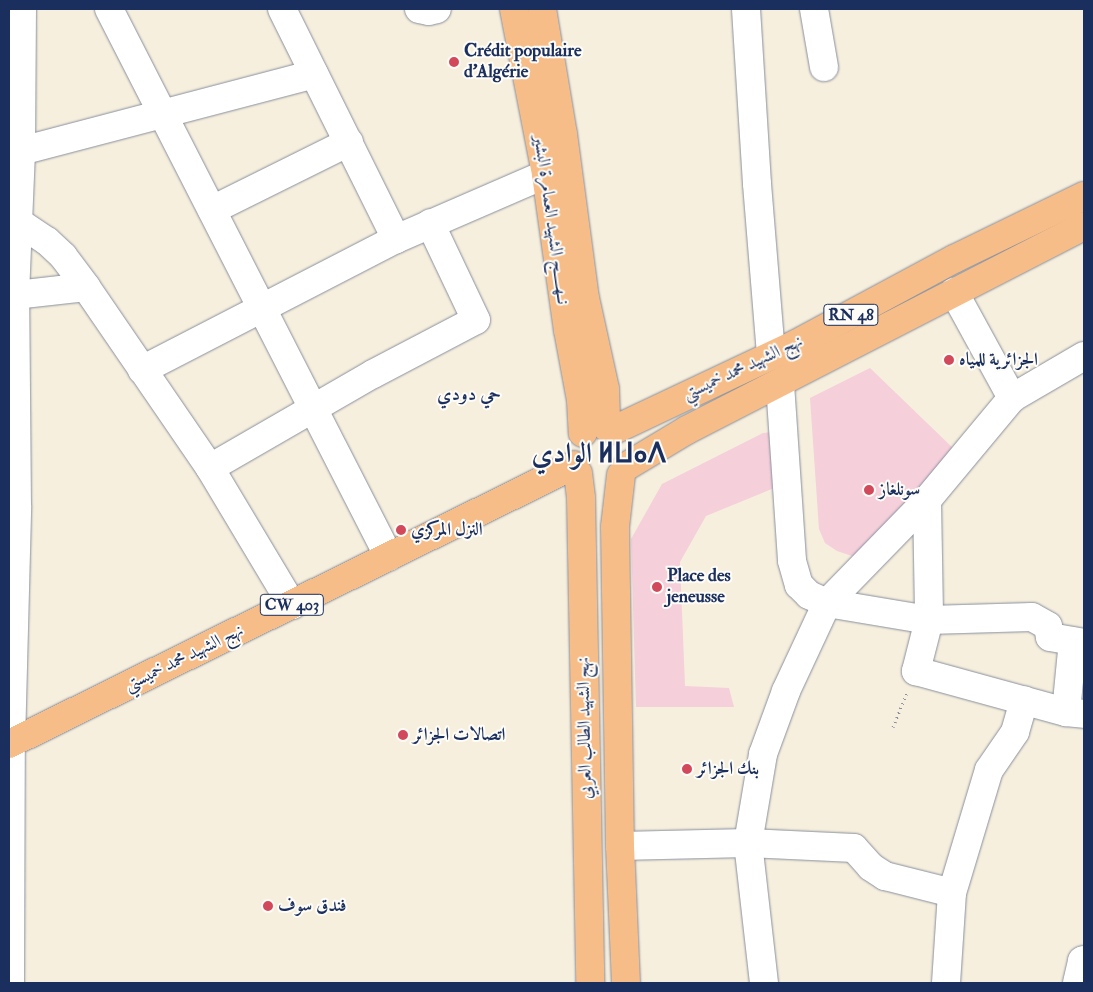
<!DOCTYPE html>
<html>
<head>
<meta charset="utf-8">
<style>
	body { margin:0 }
	#map { position:relative; width:1093px; height:992px; overflow:hidden; background:#f6efdd; font-family:"IM FELL Double Pica",Amiri,"Noto Sans Tifinagh",serif }
	div>[style] { position:absolute }
	.built>* { inset:0; background:#f5cfda }
	.path>* { height:3px; margin-top:-1.5px; transform-origin:0; background:repeating-linear-gradient(90deg,#888f9e 0 1px,transparent 0 5px) }
	.roads { filter:drop-shadow(0 0 1px #888f9e) drop-shadow(0 0 1px #888f9e) }
	.minor>* { height:28px; margin:-14px; padding:0 14px; transform-origin:14px; border-radius:14px; background:#fff }
	.major>* { height:28px; margin:-14px; padding:0 14px; transform-origin:14px; border-radius:14px; background:#f7bd88 }
	.dots>* { width:14px; height:14px; translate:-50% -50%; box-sizing:border-box; border:2px solid #fdfcf7; border-radius:50% }
	span { translate:-50% -50%; white-space:nowrap; text-align:center; line-height:1.15; -webkit-text-stroke:4px #fdfcf7; paint-order:stroke }
	.shield-label span { padding:1px 4px; background:#fdfcf7; border:1px solid; border-radius:4px; -webkit-text-stroke-width:0 }
	.shield-label { font-size:16px; color:#1b2f5e; font-weight:700 }
	.poi-label { font-size:18px; color:#1b2f5e; font-weight:700 }
	.left { translate:0 -50%; text-align:left }
	.street-label { font-size:18px; color:#1b2f5e }
	.neighbourhood-label { font-size:19px; color:#1b2f5e; font-weight:700 }
	.town-label { font-size:28px; color:#1b2f5e; font-weight:700 }
	.frame { position:absolute; inset:0; border:10px solid #1b2f5e; pointer-events:none }
</style>
</head>
<body>
<div id="map">
	<div class="built">
		<i style="clip-path:polygon(870px 368px,956px 451px,863px 554px,852px 556px,837px 551px,825px 543px,819px 529px,810px 398px)"></i>
		<i style="clip-path:polygon(773px 432px,779px 486px,706px 516px,680px 562px,685px 686px,729px 688px,734px 707px,636px 707px,631px 539px,662px 484px,763px 433px)"></i>
	</div>
	<div class="path">
		<i style="left:893px;top:727px;width:37px;rotate:-68deg"></i>
	</div>
	<div class="roads">
		<div class="minor">
			<i style="left:109px;top:9px;width:615px;rotate:62.94deg"></i>
			<i style="left:282px;top:9px;width:257px;rotate:63.6deg"></i>
			<i style="left:419px;top:9px;width:10px;rotate:11deg"></i>
			<i style="left:429px;top:11px;width:8px;rotate:-14deg"></i>
			<i style="left:746px;top:9px;width:175px;rotate:86.4deg"></i>
			<i style="left:757px;top:184px;width:172px;rotate:85.3deg"></i>
			<i style="left:814px;top:9px;width:59px;rotate:80.2deg"></i>
			<i style="left:21px;top:151px;width:303px;rotate:-14.7deg"></i>
			<i style="left:212px;top:210px;width:153px;rotate:-26.4deg"></i>
			<i style="left:9px;top:221px;width:8px"></i>
			<i style="left:17px;top:221px;width:36px;rotate:34deg"></i>
			<i style="left:47px;top:241px;width:22px;rotate:43deg"></i>
			<i style="left:63px;top:256px;width:39px;rotate:53deg"></i>
			<i style="left:86px;top:287px;width:219px;rotate:55.6deg"></i>
			<i style="left:210px;top:468px;width:160px;rotate:59.1deg"></i>
			<i style="left:954px;top:292px;width:121px;rotate:61.3deg"></i>
			<i style="left:15px;top:295px;width:71px;rotate:-6.4deg"></i>
			<i style="left:142px;top:370px;width:286px;rotate:-27.3deg"></i>
			<i style="left:396px;top:239px;width:163px;rotate:-23.4deg"></i>
			<i style="left:780px;top:384px;width:177px;rotate:86.1deg"></i>
			<i style="left:792px;top:561px;width:25px;rotate:74deg"></i>
			<i style="left:799px;top:585px;width:14px;rotate:45deg"></i>
			<i style="left:809px;top:595px;width:20px;rotate:24deg"></i>
			<i style="left:827px;top:603px;width:103px;rotate:9.5deg"></i>
			<i style="left:929px;top:620px;width:103px;rotate:-1.7deg"></i>
			<i style="left:1032px;top:617px;width:18px;rotate:29deg"></i>
			<i style="left:1048px;top:626px;width:11px;rotate:80deg"></i>
			<i style="left:1050px;top:637px;width:35px;rotate:10deg"></i>
			<i style="left:210px;top:468px;width:188px;rotate:-30deg"></i>
			<i style="left:373px;top:374px;width:116px;rotate:-27.7deg"></i>
			<i style="left:476px;top:320px;width:107px;rotate:-115.4deg"></i>
			<i style="left:927px;top:500px;width:120px;rotate:89deg"></i>
			<i style="left:929px;top:620px;width:53px;rotate:104.3deg"></i>
			<i style="left:916px;top:671px;width:156px;rotate:15.3deg"></i>
			<i style="left:1066px;top:712px;width:18px;rotate:6deg"></i>
			<i style="left:1066px;top:712px;width:71px;rotate:-84.4deg"></i>
			<i style="left:620px;top:846px;width:128px;rotate:-1.3deg"></i>
			<i style="left:748px;top:843px;width:106px;rotate:2.7deg"></i>
			<i style="left:854px;top:848px;width:25px;rotate:48deg"></i>
			<i style="left:871px;top:867px;width:17px;rotate:33deg"></i>
			<i style="left:885px;top:876px;width:69px;rotate:14.2deg"></i>
			<i style="left:10px;top:983px;width:240px;rotate:-89.8deg"></i>
			<i style="left:11px;top:743px;width:237px;rotate:-88.5deg"></i>
			<i style="left:17px;top:506px;width:211px;rotate:-90.5deg"></i>
			<i style="left:15px;top:295px;width:144px;rotate:-87.6deg"></i>
			<i style="left:21px;top:151px;width:142px;rotate:-89.6deg"></i>
			<i style="left:764px;top:983px;width:141px;rotate:-96.5deg"></i>
			<i style="left:748px;top:843px;width:90px;rotate:-80.4deg"></i>
			<i style="left:763px;top:754px;width:67px;rotate:-69.9deg"></i>
			<i style="left:786px;top:691px;width:97px;rotate:-65deg"></i>
			<i style="left:827px;top:603px;width:144px;rotate:-45.8deg"></i>
			<i style="left:927px;top:500px;width:133px;rotate:-50.2deg"></i>
			<i style="left:1012px;top:398px;width:83px;rotate:-30.3deg"></i>
			<i style="left:946px;top:983px;width:90px;rotate:-86.2deg"></i>
			<i style="left:952px;top:893px;width:128px;rotate:-73.3deg"></i>
			<i style="left:989px;top:770px;width:46px;rotate:-55.6deg"></i>
			<i style="left:1015px;top:732px;width:33px;rotate:-74deg"></i>
			<i style="left:1077px;top:983px;width:23px;rotate:-77deg"></i>
			<i style="left:1082px;top:961px;width:2px;rotate:-27deg"></i>
		</div>
		<div class="major">
			<i style="left:514px;top:9px;width:168px;rotate:79deg"></i>
			<i style="left:546px;top:174px;width:158px;rotate:82deg"></i>
			<i style="left:568px;top:330px;width:71px;rotate:79.5deg"></i>
			<i style="left:581px;top:400px;width:33px;rotate:87deg"></i>
			<i style="left:542px;top:9px;width:127px;rotate:80.5deg"></i>
			<i style="left:563px;top:134px;width:165px;rotate:82.4deg"></i>
			<i style="left:585px;top:298px;width:93px;rotate:77.6deg"></i>
			<i style="left:605px;top:389px;width:38px;rotate:88deg"></i>
			<i style="left:614px;top:430px;width:201px;rotate:-25.3deg"></i>
			<i style="left:796px;top:344px;width:179px;rotate:-28.3deg"></i>
			<i style="left:954px;top:259px;width:144px;rotate:-25.9deg"></i>
			<i style="left:627px;top:466px;width:70px;rotate:-31deg"></i>
			<i style="left:687px;top:430px;width:446px;rotate:-27.2deg"></i>
			<i style="left:578px;top:473px;width:25px;rotate:83deg"></i>
			<i style="left:581px;top:498px;width:485px;rotate:88.9deg"></i>
			<i style="left:621px;top:475px;width:52px;rotate:96.6deg"></i>
			<i style="left:615px;top:527px;width:319px;rotate:89.1deg"></i>
			<i style="left:620px;top:846px;width:137px;rotate:87.5deg"></i>
			<i style="left:9px;top:744px;width:630px;rotate:-26.28deg"></i>
		</div>
	</div>
	<div class="dots">
		<i style="left:454px;top:62px;background:#d1495b"></i>
		<i style="left:949px;top:360px;background:#d1495b"></i>
		<i style="left:869px;top:490px;background:#d1495b"></i>
		<i style="left:401px;top:530px;background:#d1495b"></i>
		<i style="left:657px;top:587px;background:#d1495b"></i>
		<i style="left:403px;top:735px;background:#d1495b"></i>
		<i style="left:687px;top:769px;background:#d1495b"></i>
		<i style="left:268px;top:906px;background:#d1495b"></i>
	</div>
	<div class="shield-label">
		<span style="left:851px;top:315px">RN 48</span>
		<span style="left:292px;top:605px">CW 403</span>
	</div>
	<div class="poi-label">
		<span class="left" style="left:464px;top:62px">Crédit populaire<br>d'Algérie</span>
		<span class="left" style="left:959px;top:360px">الجزائرية للمياه</span>
		<span class="left" style="left:879px;top:490px">سونلغاز</span>
		<span class="left" style="left:411px;top:530px">النزل المركزي</span>
		<span class="left" style="left:667px;top:587px">Place des<br>jeneusse</span>
		<span class="left" style="left:413px;top:735px">اتصالات الجزائر</span>
		<span class="left" style="left:697px;top:769px">بنك الجزائر</span>
		<span class="left" style="left:278px;top:906px">فندق سوف</span>
	</div>
	<div class="street-label">
		<span style="left:551px;top:220px;rotate:82deg">نــهـــــج الشهيد العمامرة البشير</span>
		<span style="left:743px;top:368px;rotate:-25deg">نهج الشهيد محمد خميستي</span>
		<span style="left:184px;top:658px;rotate:-26deg">نهج الشهيد محمد خميستي</span>
		<span style="left:585px;top:728px;rotate:-91deg">نهج الشهيد الطالب العربي</span>
	</div>
	<div class="neighbourhood-label">
		<span style="left:469px;top:395px">حي دودي</span>
	</div>
	<div class="town-label">
		<span style="left:599px;top:454px">الوادي ⵍⵡⴰⴷ</span>
	</div>
	<div class="frame"></div>
</div>
</body>
</html>
